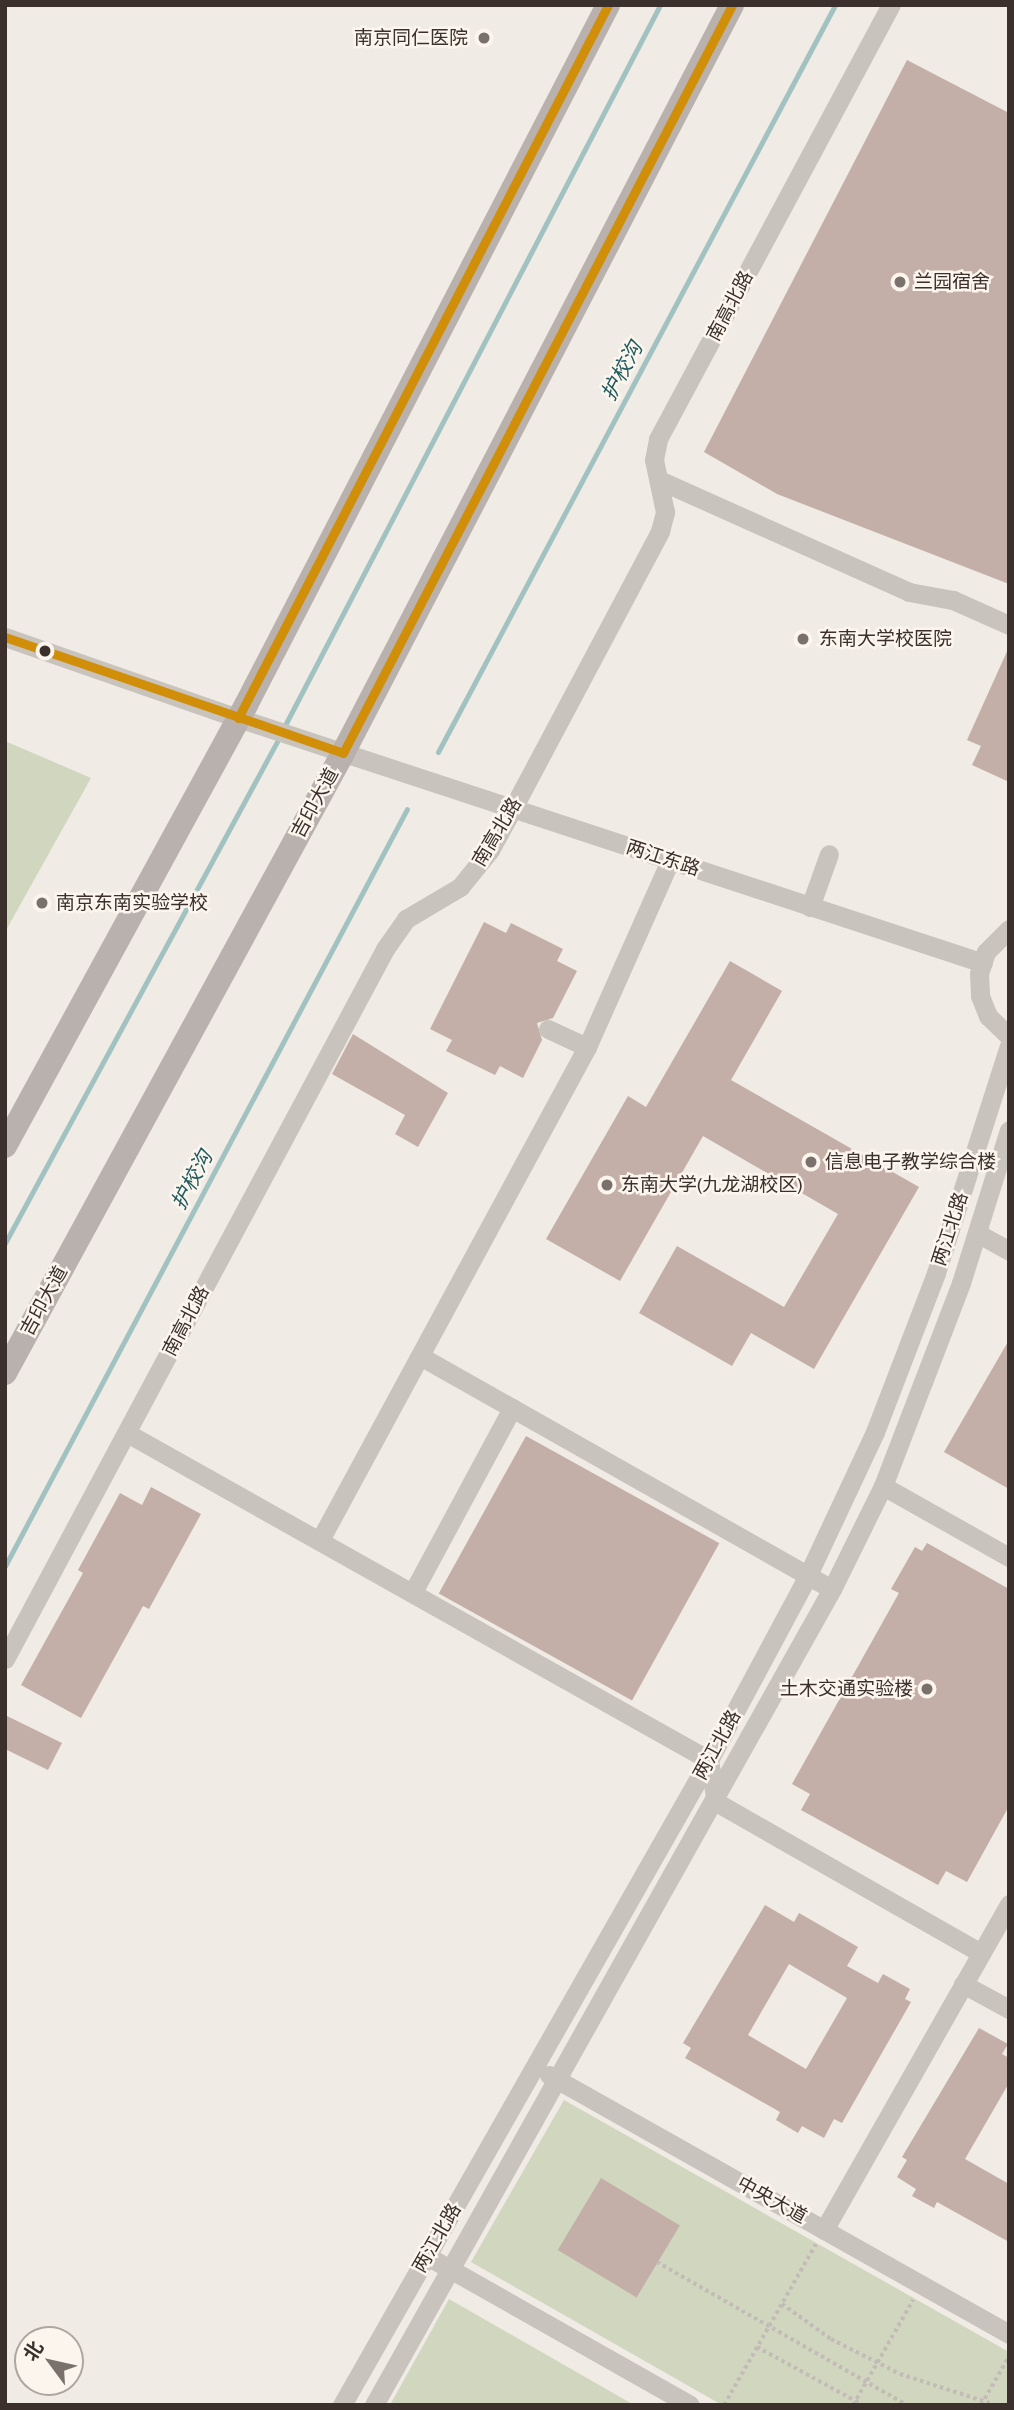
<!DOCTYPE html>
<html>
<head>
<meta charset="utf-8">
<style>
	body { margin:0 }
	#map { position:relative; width:1014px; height:2410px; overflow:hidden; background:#f0ebe5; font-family:"Archivo Narrow","Noto Sans SC",sans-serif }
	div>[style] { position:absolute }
	.green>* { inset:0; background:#d1d6bf }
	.stream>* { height:5px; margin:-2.5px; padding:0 2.5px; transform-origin:2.5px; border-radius:2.5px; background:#a1c2c1 }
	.building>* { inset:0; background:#c3afa7; transform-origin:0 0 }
	.path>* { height:3.5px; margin-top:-1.75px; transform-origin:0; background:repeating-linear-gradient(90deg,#c2bbb6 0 3.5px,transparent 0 7px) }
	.minor>* { height:19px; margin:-9.5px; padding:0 9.5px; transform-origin:9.5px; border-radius:9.5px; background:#c9c3be }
	.major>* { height:24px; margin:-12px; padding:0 12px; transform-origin:12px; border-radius:12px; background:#b8b1ad }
	.bus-1>* { height:9px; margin:-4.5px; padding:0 4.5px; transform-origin:4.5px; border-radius:4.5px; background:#d18e09 }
	.dots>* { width:19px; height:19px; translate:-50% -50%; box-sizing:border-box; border:4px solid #fbf5ee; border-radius:50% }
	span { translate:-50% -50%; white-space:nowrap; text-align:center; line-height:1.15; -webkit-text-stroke:5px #fbf5ee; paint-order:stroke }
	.poi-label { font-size:19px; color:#3b302b }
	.right { translate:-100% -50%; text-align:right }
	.left { translate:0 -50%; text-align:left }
	.street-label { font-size:19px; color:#3b302b }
	.water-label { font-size:21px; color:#1f5a5e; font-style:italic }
	.frame { position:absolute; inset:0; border:7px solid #3b302b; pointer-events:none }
	.north { position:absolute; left:14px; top:2326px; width:70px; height:70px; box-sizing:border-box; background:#fbf5ee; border:2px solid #aea6a0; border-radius:50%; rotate:303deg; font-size:19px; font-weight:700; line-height:28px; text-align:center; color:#3b302b }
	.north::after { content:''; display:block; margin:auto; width:24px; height:32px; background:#7a716c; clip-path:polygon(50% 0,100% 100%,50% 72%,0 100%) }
</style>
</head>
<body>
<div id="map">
	<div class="green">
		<i style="clip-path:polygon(5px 741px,91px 778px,5px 932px)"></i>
		<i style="clip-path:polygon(564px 2100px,1009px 2352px,1009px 2405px,722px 2405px,471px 2262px)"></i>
		<i style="clip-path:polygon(449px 2299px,634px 2405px,390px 2405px)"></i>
	</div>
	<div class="stream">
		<i style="left:283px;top:729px;width:816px;rotate:-62.49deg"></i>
		<i style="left:438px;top:752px;width:846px;rotate:-62.01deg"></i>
		<i style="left:5px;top:1243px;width:575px;rotate:-61.52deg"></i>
		<i style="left:5px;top:1566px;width:857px;rotate:-62.03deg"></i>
	</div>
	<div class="building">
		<i style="clip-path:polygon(907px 60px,1009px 113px,1009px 584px,777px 494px,704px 452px)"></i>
		<i style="clip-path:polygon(1009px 647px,1009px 782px,972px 765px,981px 746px,967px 740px)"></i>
		<i style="clip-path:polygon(484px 922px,506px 933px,511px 923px,563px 949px,557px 961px,577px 971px,553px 1018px,537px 1023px,542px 1040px,523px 1078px,500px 1066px,495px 1075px,446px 1051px,452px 1040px,430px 1029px)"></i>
		<i style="clip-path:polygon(730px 961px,782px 991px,731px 1080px,919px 1187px,814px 1369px,751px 1333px,732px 1366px,639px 1313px,677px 1246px,784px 1307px,838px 1214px,703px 1136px,620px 1281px,546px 1239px,628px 1096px,646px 1107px)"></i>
		<i style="clip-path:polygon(353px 1034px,448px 1093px,418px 1147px,395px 1134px,405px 1115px,332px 1074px)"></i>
		<i style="clip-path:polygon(1009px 1340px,1009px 1489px,944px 1452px)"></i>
		<i style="left:526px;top:1436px;width:221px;height:180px;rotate:29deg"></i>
		<i style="clip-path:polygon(151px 1487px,201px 1514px,149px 1609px,143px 1606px,81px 1718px,21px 1685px,83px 1573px,78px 1570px,120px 1493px,142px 1505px)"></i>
		<i style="clip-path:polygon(927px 1543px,1009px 1589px,1009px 1806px,967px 1882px,946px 1871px,938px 1885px,801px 1810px,810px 1794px,792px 1784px,899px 1593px,891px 1589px,915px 1547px,922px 1551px)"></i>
		<i style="clip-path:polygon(5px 1715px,62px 1743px,48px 1770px,5px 1749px)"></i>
		<i style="clip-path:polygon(evenodd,765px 1905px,794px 1922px,799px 1913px,858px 1947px,847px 1966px,878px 1983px,883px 1974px,910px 1989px,905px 1999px,911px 2002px,842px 2123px,834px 2119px,824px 2138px,802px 2126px,798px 2133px,776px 2120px,780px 2112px,685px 2058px,691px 2048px,683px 2043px,765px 1905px,789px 1964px,847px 1998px,806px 2069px,748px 2035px,789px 1964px)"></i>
		<i style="clip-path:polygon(979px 2028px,1008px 2044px,1002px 2054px,1009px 2058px,1009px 2083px,965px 2159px,1009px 2184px,1009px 2242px,937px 2202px,934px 2208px,912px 2196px,916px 2189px,897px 2177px,907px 2160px,902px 2157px)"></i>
		<i style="left:601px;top:2178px;width:92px;height:84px;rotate:31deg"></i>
	</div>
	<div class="path">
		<i style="left:657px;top:2262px;width:288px;rotate:29.8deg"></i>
		<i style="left:782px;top:2304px;width:60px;rotate:35.5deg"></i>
		<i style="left:831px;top:2339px;width:77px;rotate:26.9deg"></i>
		<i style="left:900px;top:2374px;width:101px;rotate:17.9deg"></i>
		<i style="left:757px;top:2347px;width:121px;rotate:28.7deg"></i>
		<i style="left:724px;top:2405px;width:185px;rotate:-60.3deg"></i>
		<i style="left:853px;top:2405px;width:121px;rotate:-60.3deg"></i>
		<i style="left:981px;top:2405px;width:56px;rotate:-60.3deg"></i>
	</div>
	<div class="minor">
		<i style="left:659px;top:480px;width:274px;rotate:24.1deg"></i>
		<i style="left:909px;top:592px;width:45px;rotate:10.3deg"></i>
		<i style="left:953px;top:600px;width:61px;rotate:24.1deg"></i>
		<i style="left:5px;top:637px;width:247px;rotate:19.2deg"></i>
		<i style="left:238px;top:718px;width:784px;rotate:18.2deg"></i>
		<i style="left:810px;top:907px;width:56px;rotate:-70.3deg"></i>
		<i style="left:1009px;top:929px;width:33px;rotate:135deg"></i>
		<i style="left:986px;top:952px;width:23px;rotate:108deg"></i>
		<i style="left:979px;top:974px;width:22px;rotate:87deg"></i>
		<i style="left:980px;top:996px;width:22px;rotate:68deg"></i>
		<i style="left:988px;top:1016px;width:29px;rotate:44deg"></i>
		<i style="left:548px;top:1029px;width:43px;rotate:24.8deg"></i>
		<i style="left:977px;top:1233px;width:37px;rotate:29deg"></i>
		<i style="left:420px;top:1356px;width:473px;rotate:29.5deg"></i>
		<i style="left:127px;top:1433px;width:668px;rotate:29.33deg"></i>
		<i style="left:709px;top:1760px;width:43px;rotate:80.5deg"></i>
		<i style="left:716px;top:1802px;width:305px;rotate:29.7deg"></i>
		<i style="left:883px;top:1486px;width:145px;rotate:29.4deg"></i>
		<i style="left:320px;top:1540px;width:561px;rotate:-61.56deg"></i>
		<i style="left:587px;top:1047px;width:204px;rotate:-66deg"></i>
		<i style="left:413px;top:1592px;width:209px;rotate:-61.7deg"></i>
		<i style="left:5px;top:1659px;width:805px;rotate:-61.84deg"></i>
		<i style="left:385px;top:949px;width:37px;rotate:-55deg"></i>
		<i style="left:406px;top:919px;width:63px;rotate:-30.7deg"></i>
		<i style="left:460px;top:887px;width:48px;rotate:-51deg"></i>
		<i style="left:490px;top:850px;width:48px;rotate:-61.3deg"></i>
		<i style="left:513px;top:808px;width:314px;rotate:-62deg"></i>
		<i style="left:660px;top:531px;width:20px;rotate:-75deg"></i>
		<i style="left:665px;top:512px;width:53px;rotate:-101.9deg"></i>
		<i style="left:654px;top:460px;width:21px;rotate:-79deg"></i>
		<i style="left:658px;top:439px;width:493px;rotate:-61.8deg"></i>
		<i style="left:963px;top:1984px;width:52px;rotate:28.5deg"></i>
		<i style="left:549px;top:2075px;width:528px;rotate:29.38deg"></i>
		<i style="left:824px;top:2230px;width:375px;rotate:-60.4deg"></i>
		<i style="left:427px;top:2256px;width:302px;rotate:29.5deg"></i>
		<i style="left:342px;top:2405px;width:742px;rotate:-60.36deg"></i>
		<i style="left:709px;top:1760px;width:210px;rotate:-61.8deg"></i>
		<i style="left:808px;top:1575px;width:158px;rotate:-64.9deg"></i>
		<i style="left:875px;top:1432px;width:170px;rotate:-69deg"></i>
		<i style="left:936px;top:1273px;width:238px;rotate:-72.2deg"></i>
		<i style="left:374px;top:2405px;width:936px;rotate:-60.7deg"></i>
		<i style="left:832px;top:1589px;width:115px;rotate:-63.7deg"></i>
		<i style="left:883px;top:1486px;width:111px;rotate:-69deg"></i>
		<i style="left:923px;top:1382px;width:106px;rotate:-69deg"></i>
		<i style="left:961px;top:1283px;width:160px;rotate:-72.6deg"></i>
	</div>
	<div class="major">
		<i style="left:5px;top:1146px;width:503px;rotate:-61.34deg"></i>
		<i style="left:246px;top:705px;width:788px;rotate:-62.65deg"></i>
		<i style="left:5px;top:1373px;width:706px;rotate:-61.4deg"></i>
		<i style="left:343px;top:753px;width:843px;rotate:-62.52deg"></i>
	</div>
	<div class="bus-1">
		<i style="left:5px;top:637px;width:357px;rotate:18.9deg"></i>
		<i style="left:343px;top:753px;width:843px;rotate:-62.52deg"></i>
		<i style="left:238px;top:718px;width:803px;rotate:-62.57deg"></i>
	</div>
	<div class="dots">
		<i style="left:484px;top:38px;background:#7a716c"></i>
		<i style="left:900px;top:282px;background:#7a716c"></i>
		<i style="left:803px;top:639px;background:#7a716c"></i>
		<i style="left:45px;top:651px;background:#3b302b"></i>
		<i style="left:42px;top:903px;background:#7a716c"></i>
		<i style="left:811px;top:1162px;background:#7a716c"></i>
		<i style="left:607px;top:1185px;background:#7a716c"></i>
		<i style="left:927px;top:1689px;background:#7a716c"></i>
	</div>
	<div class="poi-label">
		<span class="right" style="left:468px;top:38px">南京同仁医院</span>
		<span class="left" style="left:914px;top:282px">兰园宿舍</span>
		<span class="left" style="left:819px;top:639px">东南大学校医院</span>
		<span class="left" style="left:56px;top:903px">南京东南实验学校</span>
		<span class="left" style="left:825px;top:1162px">信息电子教学综合楼</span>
		<span class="left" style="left:621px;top:1185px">东南大学(九龙湖校区)</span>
		<span class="right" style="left:913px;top:1689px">土木交通实验楼</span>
	</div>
	<div class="street-label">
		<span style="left:730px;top:306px;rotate:-62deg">南高北路</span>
		<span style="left:315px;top:803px;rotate:-61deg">吉印大道</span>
		<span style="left:497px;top:832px;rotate:-59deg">南高北路</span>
		<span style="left:663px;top:858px;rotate:18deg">两江东路</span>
		<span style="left:950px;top:1229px;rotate:-72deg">两江北路</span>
		<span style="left:44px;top:1301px;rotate:-61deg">吉印大道</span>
		<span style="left:186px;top:1321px;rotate:-62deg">南高北路</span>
		<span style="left:717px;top:1745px;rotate:-61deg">两江北路</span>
		<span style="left:772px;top:2200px;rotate:29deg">中央大道</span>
		<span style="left:437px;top:2238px;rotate:-60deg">两江北路</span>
	</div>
	<div class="water-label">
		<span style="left:622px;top:371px;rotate:-62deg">护校沟</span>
		<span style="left:192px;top:1180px;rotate:-62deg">护校沟</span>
	</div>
	<div class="frame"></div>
	<div class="north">北</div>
</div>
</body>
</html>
